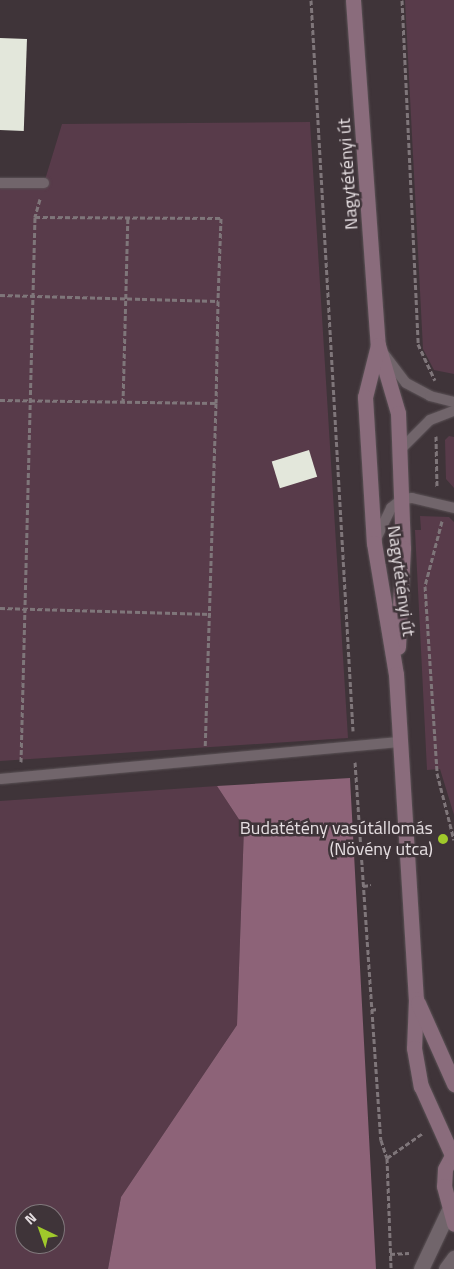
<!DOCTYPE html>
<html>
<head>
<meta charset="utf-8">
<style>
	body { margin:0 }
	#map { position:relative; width:454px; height:1269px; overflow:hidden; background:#3f3439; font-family:"Titillium Web",sans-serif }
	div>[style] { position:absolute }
	.green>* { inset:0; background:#583b4a }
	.forest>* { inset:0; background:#8d6378 }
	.building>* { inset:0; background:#e3e7db; transform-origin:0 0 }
	.path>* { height:3px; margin-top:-1.5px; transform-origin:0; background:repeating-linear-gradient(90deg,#7f767a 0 5px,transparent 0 7.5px) }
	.roads { filter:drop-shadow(0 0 1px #5b5256) drop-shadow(0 0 1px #5b5256) }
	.service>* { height:10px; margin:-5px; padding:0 5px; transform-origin:5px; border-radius:5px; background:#71656b }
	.tertiary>* { height:15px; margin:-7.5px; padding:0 7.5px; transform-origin:7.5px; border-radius:7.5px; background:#71656b }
	.secondary>* { height:15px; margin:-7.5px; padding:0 7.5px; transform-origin:7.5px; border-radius:7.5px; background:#8a6c7c }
	.dots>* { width:14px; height:14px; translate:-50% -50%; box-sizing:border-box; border:2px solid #3f3439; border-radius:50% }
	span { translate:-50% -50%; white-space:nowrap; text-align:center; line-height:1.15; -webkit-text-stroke:5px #3f3439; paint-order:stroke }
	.street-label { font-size:18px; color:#e5dee1 }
	.poi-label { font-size:18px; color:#e5dee1 }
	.right { translate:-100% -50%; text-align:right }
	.north { position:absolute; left:15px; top:1204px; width:50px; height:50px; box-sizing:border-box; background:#3f3439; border:1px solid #81787c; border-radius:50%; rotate:318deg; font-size:14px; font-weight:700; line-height:20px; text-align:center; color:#e5dee1 }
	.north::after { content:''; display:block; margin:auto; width:18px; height:22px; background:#a0c92b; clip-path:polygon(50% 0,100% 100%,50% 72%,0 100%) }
</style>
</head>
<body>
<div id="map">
	<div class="green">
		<i style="clip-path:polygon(405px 0,454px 0,454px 374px,434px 370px,423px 349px)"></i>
		<i style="clip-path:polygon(310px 122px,348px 738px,0 761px,0 183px,44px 183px,62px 124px)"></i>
		<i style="clip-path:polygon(449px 436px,454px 437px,454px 488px,446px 479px,445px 440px)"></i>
		<i style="clip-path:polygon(420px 516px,449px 517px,454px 522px,454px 815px,440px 769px,427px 770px,415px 530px,421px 530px)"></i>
		<i style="clip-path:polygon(evenodd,217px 786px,244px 827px,237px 1025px,121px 1197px,108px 1269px,0 1269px,0 801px,217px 786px,25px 1214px,55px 1214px,55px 1244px,25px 1244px,25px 1214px)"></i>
	</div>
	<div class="forest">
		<i style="clip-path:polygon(350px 778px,376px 1269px,108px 1269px,121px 1197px,237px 1025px,244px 827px,217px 786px)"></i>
	</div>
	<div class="building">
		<i style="left:0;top:38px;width:27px;height:92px;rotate:2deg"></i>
		<i style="left:309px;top:450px;width:28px;height:39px;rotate:73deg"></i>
	</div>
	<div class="path">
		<i style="left:311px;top:0;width:732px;rotate:86.71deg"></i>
		<i style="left:402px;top:0;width:344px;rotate:87.3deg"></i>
		<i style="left:418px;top:344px;width:40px;rotate:65deg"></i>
		<i style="left:40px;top:199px;width:19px;rotate:106deg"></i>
		<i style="left:35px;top:217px;width:186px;rotate:0.3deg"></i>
		<i style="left:221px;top:218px;width:83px;rotate:92.1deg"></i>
		<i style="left:0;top:295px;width:218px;rotate:1.6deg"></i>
		<i style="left:218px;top:301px;width:102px;rotate:91.1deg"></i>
		<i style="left:0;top:400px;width:216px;rotate:0.8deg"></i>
		<i style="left:216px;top:403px;width:343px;rotate:91.8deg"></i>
		<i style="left:123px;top:403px;width:186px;rotate:-88.5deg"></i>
		<i style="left:436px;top:436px;width:52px;rotate:88.9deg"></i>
		<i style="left:442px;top:521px;width:67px;rotate:104.7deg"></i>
		<i style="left:425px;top:586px;width:187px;rotate:86.3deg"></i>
		<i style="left:437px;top:773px;width:69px;rotate:75.8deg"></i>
		<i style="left:0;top:608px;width:211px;rotate:1.6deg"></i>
		<i style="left:21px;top:762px;width:545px;rotate:-88.53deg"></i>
		<i style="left:355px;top:762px;width:379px;rotate:86.1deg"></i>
		<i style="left:381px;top:1140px;width:19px;rotate:72deg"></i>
		<i style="left:387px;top:1158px;width:111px;rotate:87.9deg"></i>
		<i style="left:363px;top:886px;width:8px;rotate:-7deg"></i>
		<i style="left:371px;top:1010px;width:6px;rotate:-9deg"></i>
		<i style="left:387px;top:1158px;width:44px;rotate:-34.8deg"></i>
		<i style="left:390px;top:1254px;width:19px;rotate:-3deg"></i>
	</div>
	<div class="roads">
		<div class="service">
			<i style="left:0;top:183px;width:44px"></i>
			<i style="left:384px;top:354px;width:36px;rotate:53deg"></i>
			<i style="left:406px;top:383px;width:27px;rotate:28deg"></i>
			<i style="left:430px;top:396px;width:25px;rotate:14deg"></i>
			<i style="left:400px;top:450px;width:42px;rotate:-45deg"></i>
			<i style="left:430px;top:420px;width:26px;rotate:-21deg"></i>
			<i style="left:375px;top:541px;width:37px;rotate:-64deg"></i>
			<i style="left:391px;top:508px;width:14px;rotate:-39deg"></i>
			<i style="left:402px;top:499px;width:10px;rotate:-6deg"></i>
			<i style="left:412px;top:498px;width:43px;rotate:13.4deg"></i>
			<i style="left:0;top:779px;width:401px;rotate:-5.3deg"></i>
		</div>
		<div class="tertiary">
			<i style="left:421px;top:1269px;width:63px;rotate:-64.7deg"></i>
			<i style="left:446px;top:1269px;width:14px;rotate:-54deg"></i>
		</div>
		<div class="secondary">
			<i style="left:353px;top:0;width:346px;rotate:85.9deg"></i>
			<i style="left:378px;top:345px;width:71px;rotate:73.6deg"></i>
			<i style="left:398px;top:413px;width:135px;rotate:87.9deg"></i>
			<i style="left:403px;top:548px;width:99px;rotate:92.9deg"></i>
			<i style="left:378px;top:345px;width:54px;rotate:104deg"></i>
			<i style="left:365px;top:397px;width:146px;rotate:86.5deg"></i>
			<i style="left:374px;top:543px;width:133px;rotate:80.5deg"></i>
			<i style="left:396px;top:674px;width:326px;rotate:86.5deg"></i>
			<i style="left:416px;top:999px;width:49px;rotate:92.3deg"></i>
			<i style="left:414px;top:1048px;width:39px;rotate:80deg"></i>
			<i style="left:421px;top:1086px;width:76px;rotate:65.8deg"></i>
			<i style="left:418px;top:1003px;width:89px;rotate:66deg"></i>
			<i style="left:454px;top:1152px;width:19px;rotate:118deg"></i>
			<i style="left:445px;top:1169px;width:17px;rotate:93deg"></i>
			<i style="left:444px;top:1186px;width:39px;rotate:75deg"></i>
		</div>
	</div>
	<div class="dots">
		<i style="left:443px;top:839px;background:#a0c92b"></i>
	</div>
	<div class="street-label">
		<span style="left:348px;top:174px;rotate:-94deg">Nagytétényi út</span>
		<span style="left:401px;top:581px;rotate:82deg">Nagytétényi út</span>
	</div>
	<div class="poi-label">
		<span class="right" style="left:433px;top:839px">Budatétény vasútállomás<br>(Növény utca)</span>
	</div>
	<div class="north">N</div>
</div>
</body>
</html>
